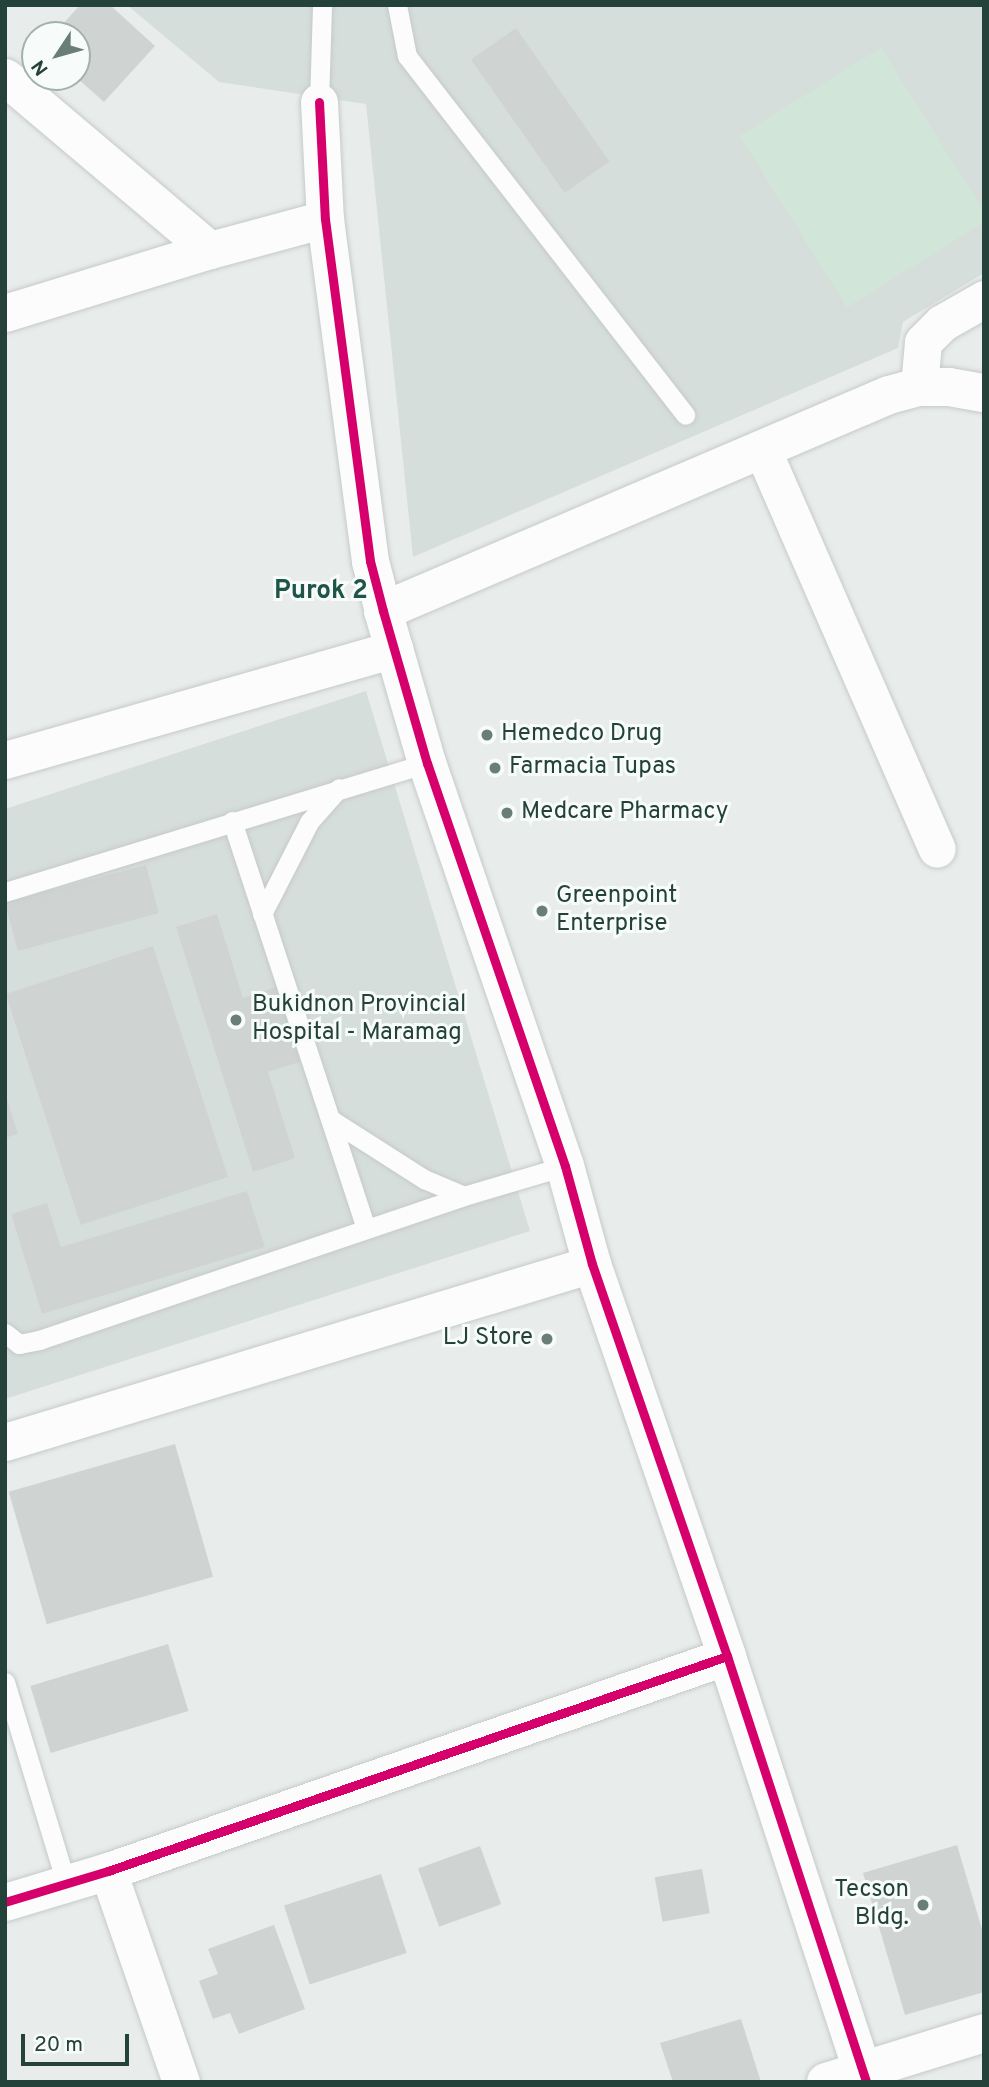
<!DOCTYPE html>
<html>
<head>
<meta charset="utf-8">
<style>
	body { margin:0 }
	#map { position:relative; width:989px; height:2087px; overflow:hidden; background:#e8edeb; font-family:Overpass,sans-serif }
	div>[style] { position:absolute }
	.built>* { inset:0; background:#d6dedb }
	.green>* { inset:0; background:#d1e6d8 }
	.building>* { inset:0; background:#cfd4d2; transform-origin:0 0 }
	.roads { filter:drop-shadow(0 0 2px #c5cac8) drop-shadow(0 0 2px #c5cac8) }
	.lane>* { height:19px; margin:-9.5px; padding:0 9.5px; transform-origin:9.5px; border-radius:9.5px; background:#fcfcfc }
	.street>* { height:37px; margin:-18.5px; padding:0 18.5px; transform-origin:18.5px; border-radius:18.5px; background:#fcfcfc }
	.secondary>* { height:38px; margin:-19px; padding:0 19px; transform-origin:19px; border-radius:19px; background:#fcfcfc }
	.cycleway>* { height:9px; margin:-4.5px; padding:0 4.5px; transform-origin:4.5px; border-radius:4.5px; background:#d6006c }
	.dots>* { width:19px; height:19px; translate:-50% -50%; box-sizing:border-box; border:4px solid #f7fbf9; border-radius:50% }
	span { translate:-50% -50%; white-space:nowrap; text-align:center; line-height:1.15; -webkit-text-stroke:6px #f7fbf9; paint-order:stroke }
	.poi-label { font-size:24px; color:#24423a }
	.left { translate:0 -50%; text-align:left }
	.right { translate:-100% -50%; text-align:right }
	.neighbourhood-label { font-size:26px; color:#1f5548; font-weight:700 }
	.frame { position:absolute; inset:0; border:7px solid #24423a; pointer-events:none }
	.north { position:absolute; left:21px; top:21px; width:70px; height:70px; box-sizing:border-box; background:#f7fbf9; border:2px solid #a3b1ad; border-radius:50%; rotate:234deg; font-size:19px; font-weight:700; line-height:28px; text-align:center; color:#24423a }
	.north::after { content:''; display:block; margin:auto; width:24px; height:32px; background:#697e78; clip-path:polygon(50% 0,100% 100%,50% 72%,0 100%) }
	.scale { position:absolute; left:21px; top:2034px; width:108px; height:32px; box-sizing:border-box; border:4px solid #24423a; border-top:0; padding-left:9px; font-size:21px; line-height:24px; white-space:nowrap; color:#24423a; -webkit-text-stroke:5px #f7fbf9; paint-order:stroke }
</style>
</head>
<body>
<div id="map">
	<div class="built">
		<i style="clip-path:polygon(127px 5px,984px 5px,984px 273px,903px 322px,898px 348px,413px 557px,366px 104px,219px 82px)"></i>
		<i style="clip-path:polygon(366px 691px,530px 1231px,5px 1399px,5px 809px)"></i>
	</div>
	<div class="green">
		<i style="clip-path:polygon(881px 48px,984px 212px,984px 222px,847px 307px,740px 136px)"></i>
	</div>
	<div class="building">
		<i style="clip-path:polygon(80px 5px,110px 5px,155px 46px,104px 102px,77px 78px,77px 35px,53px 35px)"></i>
		<i style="left:516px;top:28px;width:163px;height:55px;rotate:55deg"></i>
		<i style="left:146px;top:865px;width:50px;height:146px;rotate:75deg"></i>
		<i style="clip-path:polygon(217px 914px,243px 998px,276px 987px,300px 1062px,268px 1072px,295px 1158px,253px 1172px,176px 927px)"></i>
		<i style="left:153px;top:946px;width:243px;height:155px;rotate:72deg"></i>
		<i style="clip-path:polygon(5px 1093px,18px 1134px,5px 1138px)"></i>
		<i style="clip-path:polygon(247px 1191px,265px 1247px,42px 1314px,11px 1214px,47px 1203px,61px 1247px)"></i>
		<i style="left:175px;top:1444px;width:138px;height:173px;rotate:74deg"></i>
		<i style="left:168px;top:1644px;width:70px;height:144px;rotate:73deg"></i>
		<i style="clip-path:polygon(957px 1845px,984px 1936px,984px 1992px,905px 2015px,863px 1873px)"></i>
		<i style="left:480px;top:1846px;width:62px;height:66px;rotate:70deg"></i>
		<i style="left:702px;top:1869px;width:45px;height:48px;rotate:80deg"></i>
		<i style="left:381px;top:1874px;width:83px;height:102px;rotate:72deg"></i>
		<i style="clip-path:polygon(274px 1925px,305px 2009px,239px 2034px,230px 2013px,213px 2019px,199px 1981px,218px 1974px,208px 1949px)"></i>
		<i style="clip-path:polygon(741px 2019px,761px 2082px,673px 2082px,660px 2043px)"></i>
	</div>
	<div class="roads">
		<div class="lane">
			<i style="left:397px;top:5px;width:52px;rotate:78.9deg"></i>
			<i style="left:407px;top:56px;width:454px;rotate:52.2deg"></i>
			<i style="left:319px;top:102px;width:97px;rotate:-88.2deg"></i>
			<i style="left:232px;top:821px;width:428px;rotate:71.8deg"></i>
			<i style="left:5px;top:892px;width:441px;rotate:-17deg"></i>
			<i style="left:262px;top:914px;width:103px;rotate:-62.9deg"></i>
			<i style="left:309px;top:822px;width:45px;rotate:-48.6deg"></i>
			<i style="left:330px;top:1119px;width:112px;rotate:32.6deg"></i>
			<i style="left:424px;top:1179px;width:43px;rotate:23deg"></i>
			<i style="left:5px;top:1333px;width:18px;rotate:38deg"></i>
			<i style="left:19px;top:1344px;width:20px;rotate:-11deg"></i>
			<i style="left:39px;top:1340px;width:449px;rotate:-18.7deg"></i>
			<i style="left:464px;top:1196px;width:105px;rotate:-16.5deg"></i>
			<i style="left:5px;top:1682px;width:210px;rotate:73.1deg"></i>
		</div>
		<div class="street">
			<i style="left:5px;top:77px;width:268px;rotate:40.2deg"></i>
			<i style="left:319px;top:102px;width:117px;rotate:87.1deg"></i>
			<i style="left:325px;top:219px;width:345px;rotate:82.5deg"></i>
			<i style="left:370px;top:561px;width:52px;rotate:75.4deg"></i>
			<i style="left:5px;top:313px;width:214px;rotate:-17.1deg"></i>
			<i style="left:210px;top:250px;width:119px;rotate:-15.1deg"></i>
			<i style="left:919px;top:387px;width:45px;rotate:-84.9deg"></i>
			<i style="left:923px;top:342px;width:27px;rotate:-45deg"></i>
			<i style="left:942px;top:323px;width:48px;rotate:-29.7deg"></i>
			<i style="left:763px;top:451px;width:434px;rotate:66.4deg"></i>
			<i style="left:5px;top:760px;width:405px;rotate:-15.9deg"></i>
			<i style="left:5px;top:1442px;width:613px;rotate:-16.87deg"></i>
			<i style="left:108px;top:1871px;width:223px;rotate:70.9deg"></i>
			<i style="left:5px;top:1902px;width:108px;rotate:-16.8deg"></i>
			<i style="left:108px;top:1871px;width:655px;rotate:-19.15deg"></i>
		</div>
		<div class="secondary">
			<i style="left:826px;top:2082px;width:165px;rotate:-17.2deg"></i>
			<i style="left:866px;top:2082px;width:448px;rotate:-108.1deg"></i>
			<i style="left:727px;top:1656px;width:415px;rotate:-109deg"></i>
			<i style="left:592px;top:1264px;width:102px;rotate:-105.4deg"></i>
			<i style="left:565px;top:1166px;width:426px;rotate:-108.9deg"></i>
			<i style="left:427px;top:763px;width:158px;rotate:-106.1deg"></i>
			<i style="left:383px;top:611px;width:550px;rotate:-23.12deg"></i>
			<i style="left:889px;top:395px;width:31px;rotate:-15deg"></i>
			<i style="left:919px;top:387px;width:30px"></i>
			<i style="left:949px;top:387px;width:36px;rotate:10deg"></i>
		</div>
	</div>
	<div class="cycleway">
		<i style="left:319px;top:102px;width:117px;rotate:87.1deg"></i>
		<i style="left:325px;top:219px;width:345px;rotate:82.5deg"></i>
		<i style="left:370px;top:561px;width:52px;rotate:75.4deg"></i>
		<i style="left:383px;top:611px;width:158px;rotate:73.9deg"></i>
		<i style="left:427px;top:763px;width:426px;rotate:71.1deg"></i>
		<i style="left:565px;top:1166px;width:102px;rotate:74.6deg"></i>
		<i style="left:592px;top:1264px;width:415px;rotate:71deg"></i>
		<i style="left:727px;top:1656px;width:448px;rotate:71.9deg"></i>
		<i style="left:5px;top:1902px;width:108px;rotate:-16.8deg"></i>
		<i style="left:108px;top:1871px;width:655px;rotate:-19.15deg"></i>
	</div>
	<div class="dots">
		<i style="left:487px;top:735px;background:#697e78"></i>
		<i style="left:495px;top:768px;background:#697e78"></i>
		<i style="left:507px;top:813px;background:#697e78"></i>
		<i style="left:542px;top:911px;background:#697e78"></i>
		<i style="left:236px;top:1020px;background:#697e78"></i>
		<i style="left:547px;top:1339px;background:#697e78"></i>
		<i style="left:923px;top:1905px;background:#697e78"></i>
	</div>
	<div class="poi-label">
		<span class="left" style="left:501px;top:735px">Hemedco Drug</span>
		<span class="left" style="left:509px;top:768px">Farmacia Tupas</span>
		<span class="left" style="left:521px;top:813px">Medcare Pharmacy</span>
		<span class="left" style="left:556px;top:911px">Greenpoint<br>Enterprise</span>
		<span class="left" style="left:252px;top:1020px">Bukidnon Provincial<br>Hospital - Maramag</span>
		<span class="right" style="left:533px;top:1339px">LJ Store</span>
		<span class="right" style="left:909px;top:1905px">Tecson<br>Bldg.</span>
	</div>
	<div class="neighbourhood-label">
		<span style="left:321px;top:592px">Purok 2</span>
	</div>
	<div class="frame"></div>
	<div class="north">N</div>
	<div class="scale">20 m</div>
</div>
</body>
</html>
